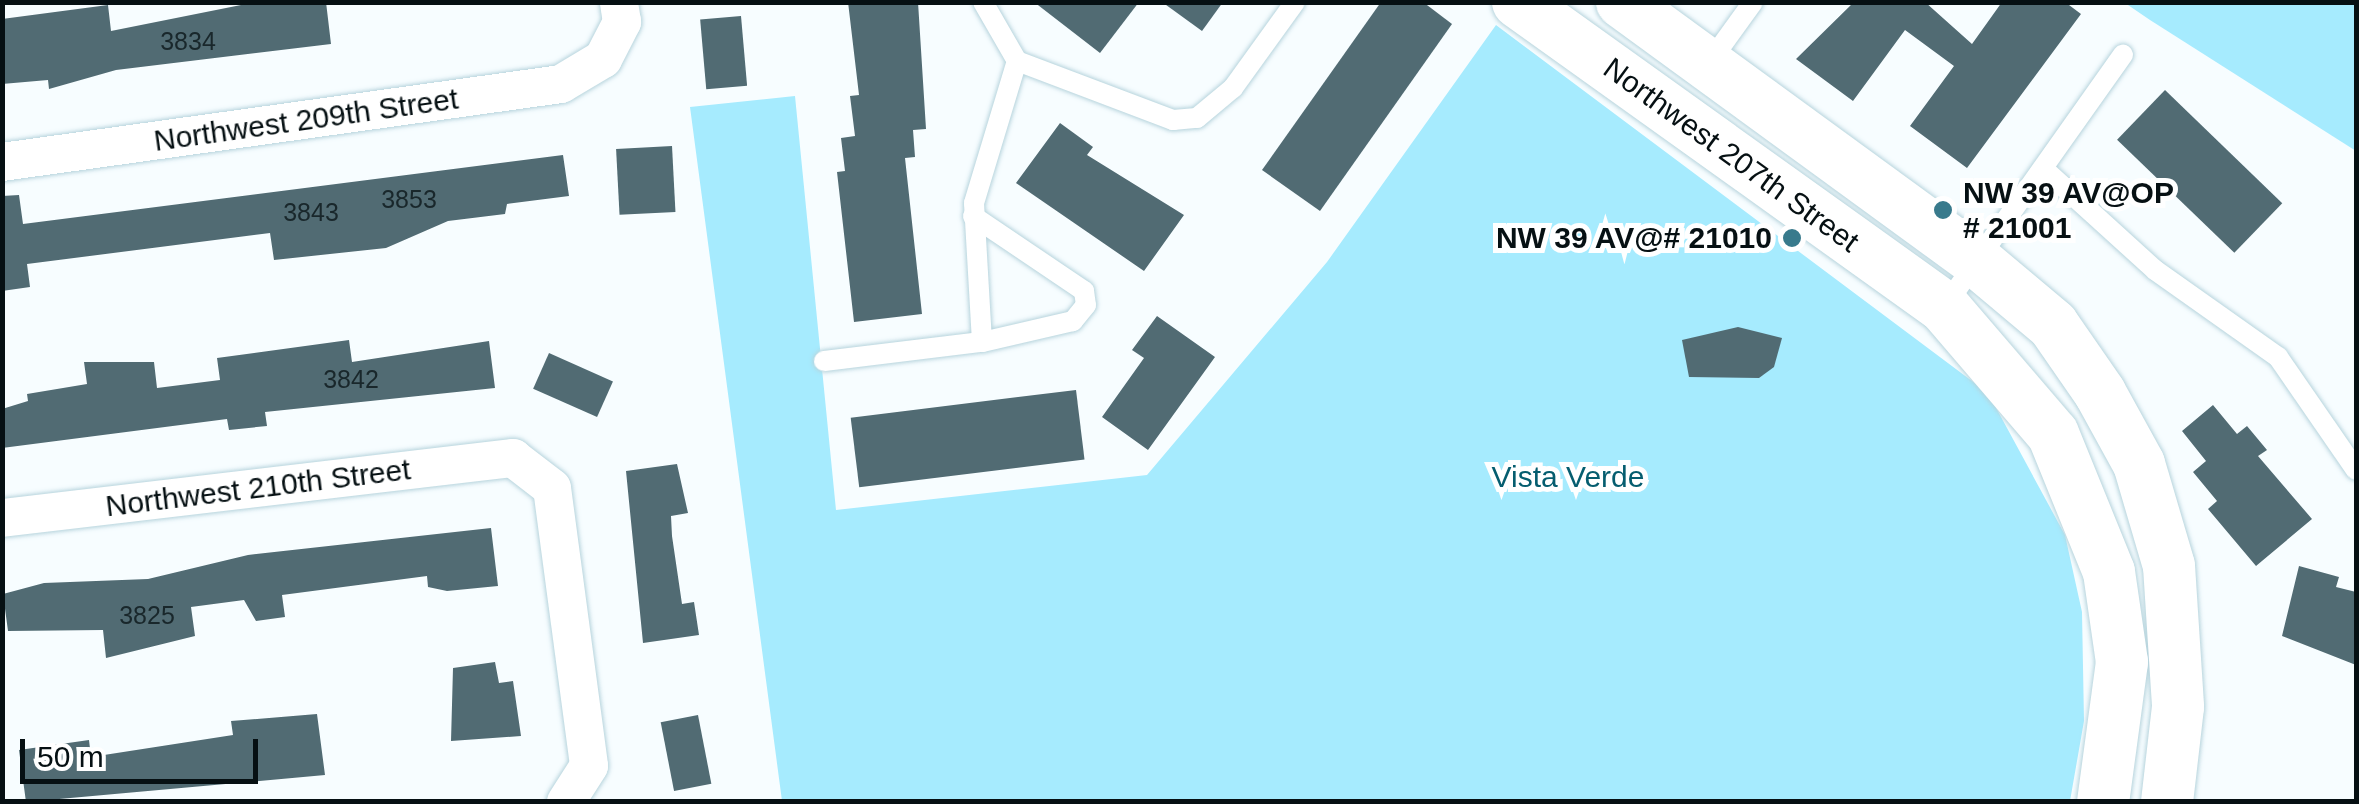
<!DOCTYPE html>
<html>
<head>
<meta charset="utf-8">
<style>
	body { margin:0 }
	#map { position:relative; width:2359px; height:804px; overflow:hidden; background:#f7fdff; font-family:Arial,sans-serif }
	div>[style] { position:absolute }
	.green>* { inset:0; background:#a6ebfe }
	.building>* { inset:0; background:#516b73; transform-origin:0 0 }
	.roads { filter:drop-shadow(0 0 2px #b7d4dd) drop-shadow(0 0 2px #b7d4dd) }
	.lane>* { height:20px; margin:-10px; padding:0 10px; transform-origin:10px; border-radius:10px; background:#fff }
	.street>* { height:38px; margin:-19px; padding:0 19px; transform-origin:19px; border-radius:19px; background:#fff }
	.secondary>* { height:52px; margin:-26px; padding:0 26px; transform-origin:26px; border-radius:26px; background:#fff }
	.dots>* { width:28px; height:28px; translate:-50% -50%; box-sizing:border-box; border:5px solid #fff; border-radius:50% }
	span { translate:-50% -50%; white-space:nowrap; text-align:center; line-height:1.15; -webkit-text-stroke:10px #fff; paint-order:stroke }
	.number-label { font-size:25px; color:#19272b }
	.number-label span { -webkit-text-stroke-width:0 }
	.street-label { font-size:30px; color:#061013 }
	.poi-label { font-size:30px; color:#061013; font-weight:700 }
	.left { translate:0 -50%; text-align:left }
	.right { translate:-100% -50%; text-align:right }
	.park-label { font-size:30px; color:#055d6f }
	.frame { position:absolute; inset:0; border:5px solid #061013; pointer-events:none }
	.scale { position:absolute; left:20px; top:739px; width:238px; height:45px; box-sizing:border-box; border:5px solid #061013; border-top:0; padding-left:12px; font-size:30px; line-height:35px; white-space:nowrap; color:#061013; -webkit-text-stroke:8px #fff; paint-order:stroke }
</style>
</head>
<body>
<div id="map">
	<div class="green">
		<i style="clip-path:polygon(2125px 3px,2356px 3px,2356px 151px,2150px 20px)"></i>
		<i style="clip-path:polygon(1496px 25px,1988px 393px,2065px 535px,2082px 612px,2084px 721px,2070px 801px,782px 801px,690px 107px,795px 96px,836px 510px,1147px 475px,1327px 262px)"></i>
	</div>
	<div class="building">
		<i style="clip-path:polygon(256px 2px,326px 2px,331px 44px,116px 70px,49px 89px,48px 80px,2px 84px,2px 19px,108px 5px,111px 31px)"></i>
		<i style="clip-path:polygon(848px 2px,918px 2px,926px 129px,913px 130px,915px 157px,905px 158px,922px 314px,854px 322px,837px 172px,845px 171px,841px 138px,855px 136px,850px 96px,859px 95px)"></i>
		<i style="clip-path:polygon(1034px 2px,1139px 2px,1100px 53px)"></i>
		<i style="clip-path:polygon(1162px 2px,1223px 2px,1202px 31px)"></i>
		<i style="clip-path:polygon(1381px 2px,1423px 2px,1452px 24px,1320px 211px,1262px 170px)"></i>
		<i style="clip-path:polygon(1854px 2px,1925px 2px,1972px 44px,2002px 2px,2065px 2px,2081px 14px,1967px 168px,1910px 126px,1954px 66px,1905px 30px,1853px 101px,1796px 59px)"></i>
		<i style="left:741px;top:16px;width:70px;height:41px;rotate:85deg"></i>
		<i style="left:2165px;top:90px;width:163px;height:69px;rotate:44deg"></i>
		<i style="clip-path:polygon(1060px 123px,1093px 147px,1087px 155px,1184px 215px,1144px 271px,1016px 183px)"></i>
		<i style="left:672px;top:146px;width:66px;height:56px;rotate:87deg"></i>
		<i style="clip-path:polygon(563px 155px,569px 196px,507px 204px,505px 214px,448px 221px,386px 248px,274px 260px,270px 233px,27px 264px,30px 287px,2px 291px,2px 196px,19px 195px,23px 224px)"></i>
		<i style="clip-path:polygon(1157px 316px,1215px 357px,1148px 450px,1102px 417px,1144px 358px,1132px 350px)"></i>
		<i style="clip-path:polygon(1738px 327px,1782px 338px,1774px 367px,1759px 378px,1689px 377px,1682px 340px)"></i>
		<i style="clip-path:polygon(349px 340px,352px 362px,489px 341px,495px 388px,265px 412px,267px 426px,229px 430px,227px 419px,2px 448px,2px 409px,28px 401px,27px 394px,87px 384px,84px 362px,154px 362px,157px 388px,220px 380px,217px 358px)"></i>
		<i style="left:549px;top:353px;width:70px;height:39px;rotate:24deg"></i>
		<i style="left:1076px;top:390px;width:70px;height:227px;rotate:83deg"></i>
		<i style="clip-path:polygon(2213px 405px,2237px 434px,2247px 426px,2267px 450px,2258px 456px,2312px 519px,2256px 566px,2208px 509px,2217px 501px,2193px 472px,2206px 461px,2182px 431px)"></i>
		<i style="clip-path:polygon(677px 464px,688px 513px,671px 516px,672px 536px,682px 604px,694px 602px,699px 635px,643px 643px,626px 471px)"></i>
		<i style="clip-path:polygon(491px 528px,498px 586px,447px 591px,428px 587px,427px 576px,282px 595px,285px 617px,256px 621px,244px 600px,191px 607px,195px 636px,106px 658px,103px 630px,8px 631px,3px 594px,44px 583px,148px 579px,248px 555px)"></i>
		<i style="clip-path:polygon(2299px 566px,2339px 577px,2336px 587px,2356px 592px,2356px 665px,2282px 636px)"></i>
		<i style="clip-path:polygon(495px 662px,499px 683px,513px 681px,521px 736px,451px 741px,453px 668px)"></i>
		<i style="clip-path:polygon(317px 714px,325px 775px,26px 802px,19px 750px,89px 740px,91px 757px,233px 735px,231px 721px)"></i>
		<i style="left:698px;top:715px;width:70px;height:38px;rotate:79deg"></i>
	</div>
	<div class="roads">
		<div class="lane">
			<i style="left:1017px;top:61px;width:167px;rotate:20.7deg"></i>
			<i style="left:1173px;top:120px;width:24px;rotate:-5deg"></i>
			<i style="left:1197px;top:118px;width:47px;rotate:-39.8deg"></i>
			<i style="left:1233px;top:88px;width:106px;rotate:-54.2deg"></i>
			<i style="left:1709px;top:63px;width:75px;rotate:-54.2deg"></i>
			<i style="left:2047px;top:172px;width:146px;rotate:42.2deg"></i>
			<i style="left:2155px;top:270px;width:151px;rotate:35.3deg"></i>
			<i style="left:2278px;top:357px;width:137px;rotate:55.4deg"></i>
			<i style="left:973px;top:216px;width:134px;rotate:34deg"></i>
			<i style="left:1084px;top:291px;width:14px;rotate:82deg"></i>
			<i style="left:1086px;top:305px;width:21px;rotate:129deg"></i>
			<i style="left:1073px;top:321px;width:93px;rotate:167deg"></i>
			<i style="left:1945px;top:306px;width:308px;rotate:-54.7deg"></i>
			<i style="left:824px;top:361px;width:159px;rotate:-6.9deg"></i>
			<i style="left:982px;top:342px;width:139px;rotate:-93.3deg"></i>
			<i style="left:974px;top:203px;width:148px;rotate:-73.2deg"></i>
			<i style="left:1017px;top:61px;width:68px;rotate:-120deg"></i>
		</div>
		<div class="street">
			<i style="left:2px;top:162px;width:564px;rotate:-7.94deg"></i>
			<i style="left:561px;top:84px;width:49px;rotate:-30.8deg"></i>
			<i style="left:603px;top:59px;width:42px;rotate:-62.8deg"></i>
			<i style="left:622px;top:22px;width:20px;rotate:-99deg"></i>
			<i style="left:2px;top:518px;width:515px;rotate:-6.7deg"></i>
			<i style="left:513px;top:458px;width:49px;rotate:37.6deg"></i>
			<i style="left:552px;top:488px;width:280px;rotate:82.4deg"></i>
			<i style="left:589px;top:766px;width:43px;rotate:122.6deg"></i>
		</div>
		<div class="secondary">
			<i style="left:1518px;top:2px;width:524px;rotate:35.6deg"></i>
			<i style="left:1944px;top:307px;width:167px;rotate:49.4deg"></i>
			<i style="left:2053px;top:434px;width:149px;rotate:67.9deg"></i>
			<i style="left:2109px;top:572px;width:91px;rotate:81.8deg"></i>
			<i style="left:2122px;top:662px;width:141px;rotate:97.7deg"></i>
			<i style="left:1622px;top:2px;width:441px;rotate:36.1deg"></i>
			<i style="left:1978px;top:262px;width:98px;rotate:40deg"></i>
			<i style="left:2053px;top:325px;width:83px;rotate:55.3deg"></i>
			<i style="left:2100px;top:393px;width:81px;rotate:61.2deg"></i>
			<i style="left:2139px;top:464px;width:106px;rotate:73.6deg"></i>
			<i style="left:2169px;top:566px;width:141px;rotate:86.3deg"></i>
			<i style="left:2178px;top:707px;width:96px;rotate:96.6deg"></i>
		</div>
	</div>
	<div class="dots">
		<i style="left:1943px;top:210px;background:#387a8c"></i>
		<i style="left:1792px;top:238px;background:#387a8c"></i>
	</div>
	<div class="number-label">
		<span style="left:188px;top:41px">3834</span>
		<span style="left:409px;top:199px">3853</span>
		<span style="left:311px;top:212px">3843</span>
		<span style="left:351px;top:379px">3842</span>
		<span style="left:147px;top:615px">3825</span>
	</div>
	<div class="street-label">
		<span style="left:306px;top:120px;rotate:-8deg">Northwest 209th Street</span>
		<span style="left:1731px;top:155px;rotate:36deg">Northwest 207th Street</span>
		<span style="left:258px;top:488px;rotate:-7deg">Northwest 210th Street</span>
	</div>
	<div class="poi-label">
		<span class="left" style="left:1963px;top:210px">NW 39 AV@OP<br># 21001</span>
		<span class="right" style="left:1772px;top:238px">NW 39 AV@# 21010</span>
	</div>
	<div class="park-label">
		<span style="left:1568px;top:477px">Vista Verde</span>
	</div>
	<div class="frame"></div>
	<div class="scale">50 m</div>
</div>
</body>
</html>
